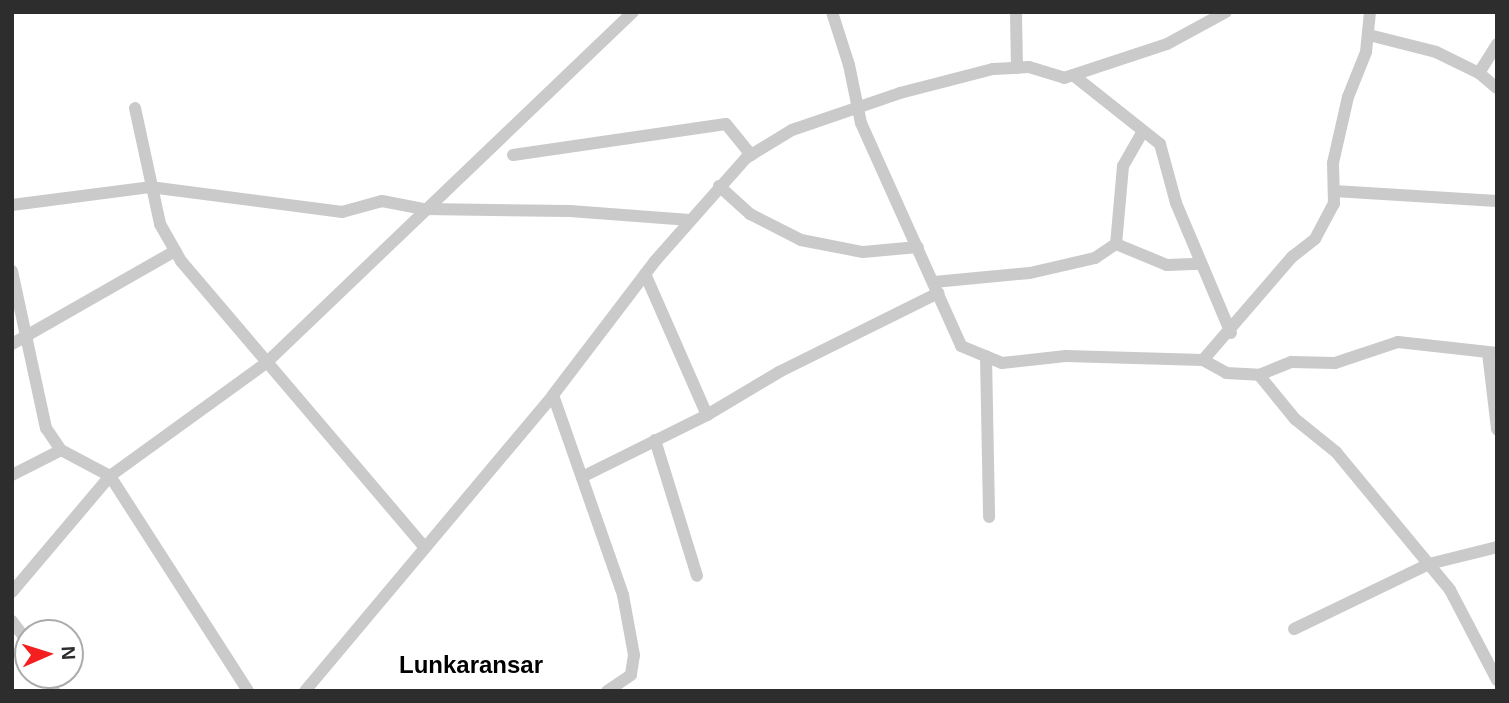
<!DOCTYPE html>
<html>
<head>
<meta charset="utf-8">
<style>
	body { margin:0 }
	#map { position:relative; width:1509px; height:703px; overflow:hidden; background:#fff; font-family:Helvetica,sans-serif }
	div>[style] { position:absolute }
	.minor>* { height:12px; margin:-6px; padding:0 6px; transform-origin:6px; border-radius:6px; background:#cacaca }
	span { translate:-50% -50%; white-space:nowrap; text-align:center; line-height:1.15; -webkit-text-stroke:7px #fff; paint-order:stroke }
	.district-label { font-size:24px; color:#000; font-weight:700 }
	.frame { position:absolute; inset:0; border:14px solid #2d2d2d; pointer-events:none }
	.north { position:absolute; left:14px; top:619px; width:70px; height:70px; box-sizing:border-box; background:#fff; border:2px solid #ababab; border-radius:50%; rotate:87deg; font-size:19px; font-weight:700; line-height:28px; text-align:center; color:#2d2d2d }
	.north::after { content:''; display:block; margin:auto; width:24px; height:32px; background:#f31f21; clip-path:polygon(50% 0,100% 100%,50% 72%,0 100%) }
</style>
</head>
<body>
<div id="map">
	<div class="minor">
		<i style="left:832px;top:12px;width:56px;rotate:72.2deg"></i>
		<i style="left:849px;top:65px;width:59px;rotate:78.3deg"></i>
		<i style="left:861px;top:123px;width:244px;rotate:65.8deg"></i>
		<i style="left:961px;top:346px;width:44px;rotate:22.5deg"></i>
		<i style="left:1002px;top:363px;width:64px;rotate:-6.2deg"></i>
		<i style="left:1066px;top:356px;width:137px;rotate:1.7deg"></i>
		<i style="left:1203px;top:360px;width:136px;rotate:-49.2deg"></i>
		<i style="left:1292px;top:257px;width:29px;rotate:-38deg"></i>
		<i style="left:1315px;top:239px;width:40px;rotate:-62deg"></i>
		<i style="left:1334px;top:204px;width:41px;rotate:-91.4deg"></i>
		<i style="left:1333px;top:163px;width:68px;rotate:-77.2deg"></i>
		<i style="left:1348px;top:97px;width:48px;rotate:-68.2deg"></i>
		<i style="left:1366px;top:52px;width:40px;rotate:-84.3deg"></i>
		<i style="left:1016px;top:12px;width:56px;rotate:89deg"></i>
		<i style="left:1369px;top:35px;width:69px;rotate:14.2deg"></i>
		<i style="left:1436px;top:52px;width:48px;rotate:26deg"></i>
		<i style="left:1479px;top:73px;width:23px;rotate:40deg"></i>
		<i style="left:1479px;top:73px;width:34px;rotate:-58deg"></i>
		<i style="left:1073px;top:75px;width:111px;rotate:38.4deg"></i>
		<i style="left:1160px;top:144px;width:61px;rotate:74.8deg"></i>
		<i style="left:1176px;top:203px;width:141px;rotate:67.1deg"></i>
		<i style="left:135px;top:108px;width:119px;rotate:77.8deg"></i>
		<i style="left:160px;top:224px;width:43px;rotate:60.4deg"></i>
		<i style="left:181px;top:261px;width:373px;rotate:49.6deg"></i>
		<i style="left:1143px;top:131px;width:40px;rotate:119.7deg"></i>
		<i style="left:1123px;top:166px;width:78px;rotate:95.1deg"></i>
		<i style="left:1116px;top:244px;width:55px;rotate:22.4deg"></i>
		<i style="left:1167px;top:265px;width:33px;rotate:-2deg"></i>
		<i style="left:513px;top:155px;width:215px;rotate:-8.3deg"></i>
		<i style="left:726px;top:124px;width:40px;rotate:51deg"></i>
		<i style="left:719px;top:186px;width:42px;rotate:42.1deg"></i>
		<i style="left:750px;top:214px;width:57px;rotate:27deg"></i>
		<i style="left:801px;top:240px;width:63px;rotate:11deg"></i>
		<i style="left:863px;top:252px;width:55px;rotate:-5.2deg"></i>
		<i style="left:1334px;top:191px;width:163px;rotate:3.5deg"></i>
		<i style="left:12px;top:205px;width:139px;rotate:-7.4deg"></i>
		<i style="left:150px;top:187px;width:194px;rotate:7.4deg"></i>
		<i style="left:342px;top:212px;width:41px;rotate:-15.4deg"></i>
		<i style="left:382px;top:201px;width:43px;rotate:10.8deg"></i>
		<i style="left:424px;top:209px;width:146px;rotate:0.8deg"></i>
		<i style="left:570px;top:211px;width:120px;rotate:4.3deg"></i>
		<i style="left:12px;top:271px;width:161px;rotate:77.8deg"></i>
		<i style="left:46px;top:428px;width:27px;rotate:56deg"></i>
		<i style="left:61px;top:450px;width:55px;rotate:28deg"></i>
		<i style="left:110px;top:476px;width:191px;rotate:-35.9deg"></i>
		<i style="left:265px;top:364px;width:509px;rotate:-43.73deg"></i>
		<i style="left:934px;top:282px;width:96px;rotate:-5.4deg"></i>
		<i style="left:1030px;top:273px;width:67px;rotate:-13deg"></i>
		<i style="left:1095px;top:258px;width:25px;rotate:-34deg"></i>
		<i style="left:12px;top:344px;width:188px;rotate:-29.7deg"></i>
		<i style="left:1488px;top:353px;width:77px;rotate:83.2deg"></i>
		<i style="left:986px;top:356px;width:161px;rotate:88.9deg"></i>
		<i style="left:1203px;top:360px;width:26px;rotate:29deg"></i>
		<i style="left:1226px;top:373px;width:33px;rotate:3deg"></i>
		<i style="left:1259px;top:375px;width:57px;rotate:50.7deg"></i>
		<i style="left:1295px;top:419px;width:53px;rotate:38.8deg"></i>
		<i style="left:1336px;top:452px;width:179px;rotate:50.4deg"></i>
		<i style="left:1450px;top:590px;width:102px;rotate:62.4deg"></i>
		<i style="left:1259px;top:375px;width:35px;rotate:-22deg"></i>
		<i style="left:1292px;top:362px;width:43px;rotate:1.3deg"></i>
		<i style="left:1335px;top:363px;width:66px;rotate:-18.4deg"></i>
		<i style="left:1398px;top:342px;width:100px;rotate:6.3deg"></i>
		<i style="left:553px;top:395px;width:212px;rotate:70.7deg"></i>
		<i style="left:623px;top:595px;width:61px;rotate:79.6deg"></i>
		<i style="left:634px;top:655px;width:20px;rotate:99deg"></i>
		<i style="left:631px;top:675px;width:29px;rotate:146deg"></i>
		<i style="left:707px;top:415px;width:84px;rotate:-30.8deg"></i>
		<i style="left:779px;top:372px;width:178px;rotate:-26.4deg"></i>
		<i style="left:655px;top:440px;width:142px;rotate:72.8deg"></i>
		<i style="left:12px;top:475px;width:55px;rotate:-27deg"></i>
		<i style="left:582px;top:477px;width:140px;rotate:-26.4deg"></i>
		<i style="left:707px;top:415px;width:154px;rotate:-113.7deg"></i>
		<i style="left:12px;top:592px;width:152px;rotate:-49.8deg"></i>
		<i style="left:110px;top:476px;width:255px;rotate:57.3deg"></i>
		<i style="left:12px;top:621px;width:26px;rotate:53deg"></i>
		<i style="left:1294px;top:629px;width:150px;rotate:-25.7deg"></i>
		<i style="left:1429px;top:564px;width:70px;rotate:-14deg"></i>
		<i style="left:46px;top:675px;width:18px;rotate:63deg"></i>
		<i style="left:305px;top:691px;width:386px;rotate:-50deg"></i>
		<i style="left:553px;top:395px;width:168px;rotate:-52.7deg"></i>
		<i style="left:655px;top:261px;width:137px;rotate:-48.5deg"></i>
		<i style="left:746px;top:158px;width:54px;rotate:-31.3deg"></i>
		<i style="left:792px;top:130px;width:114px;rotate:-18.9deg"></i>
		<i style="left:900px;top:93px;width:96px;rotate:-14.5deg"></i>
		<i style="left:993px;top:69px;width:36px;rotate:-3deg"></i>
		<i style="left:1029px;top:67px;width:37px;rotate:17deg"></i>
		<i style="left:1064px;top:78px;width:108px;rotate:-18.3deg"></i>
		<i style="left:1167px;top:44px;width:67px;rotate:-28.5deg"></i>
	</div>
	<div class="district-label">
		<span style="left:471px;top:665px">Lunkaransar</span>
	</div>
	<div class="frame"></div>
	<div class="north">N</div>
</div>
</body>
</html>
